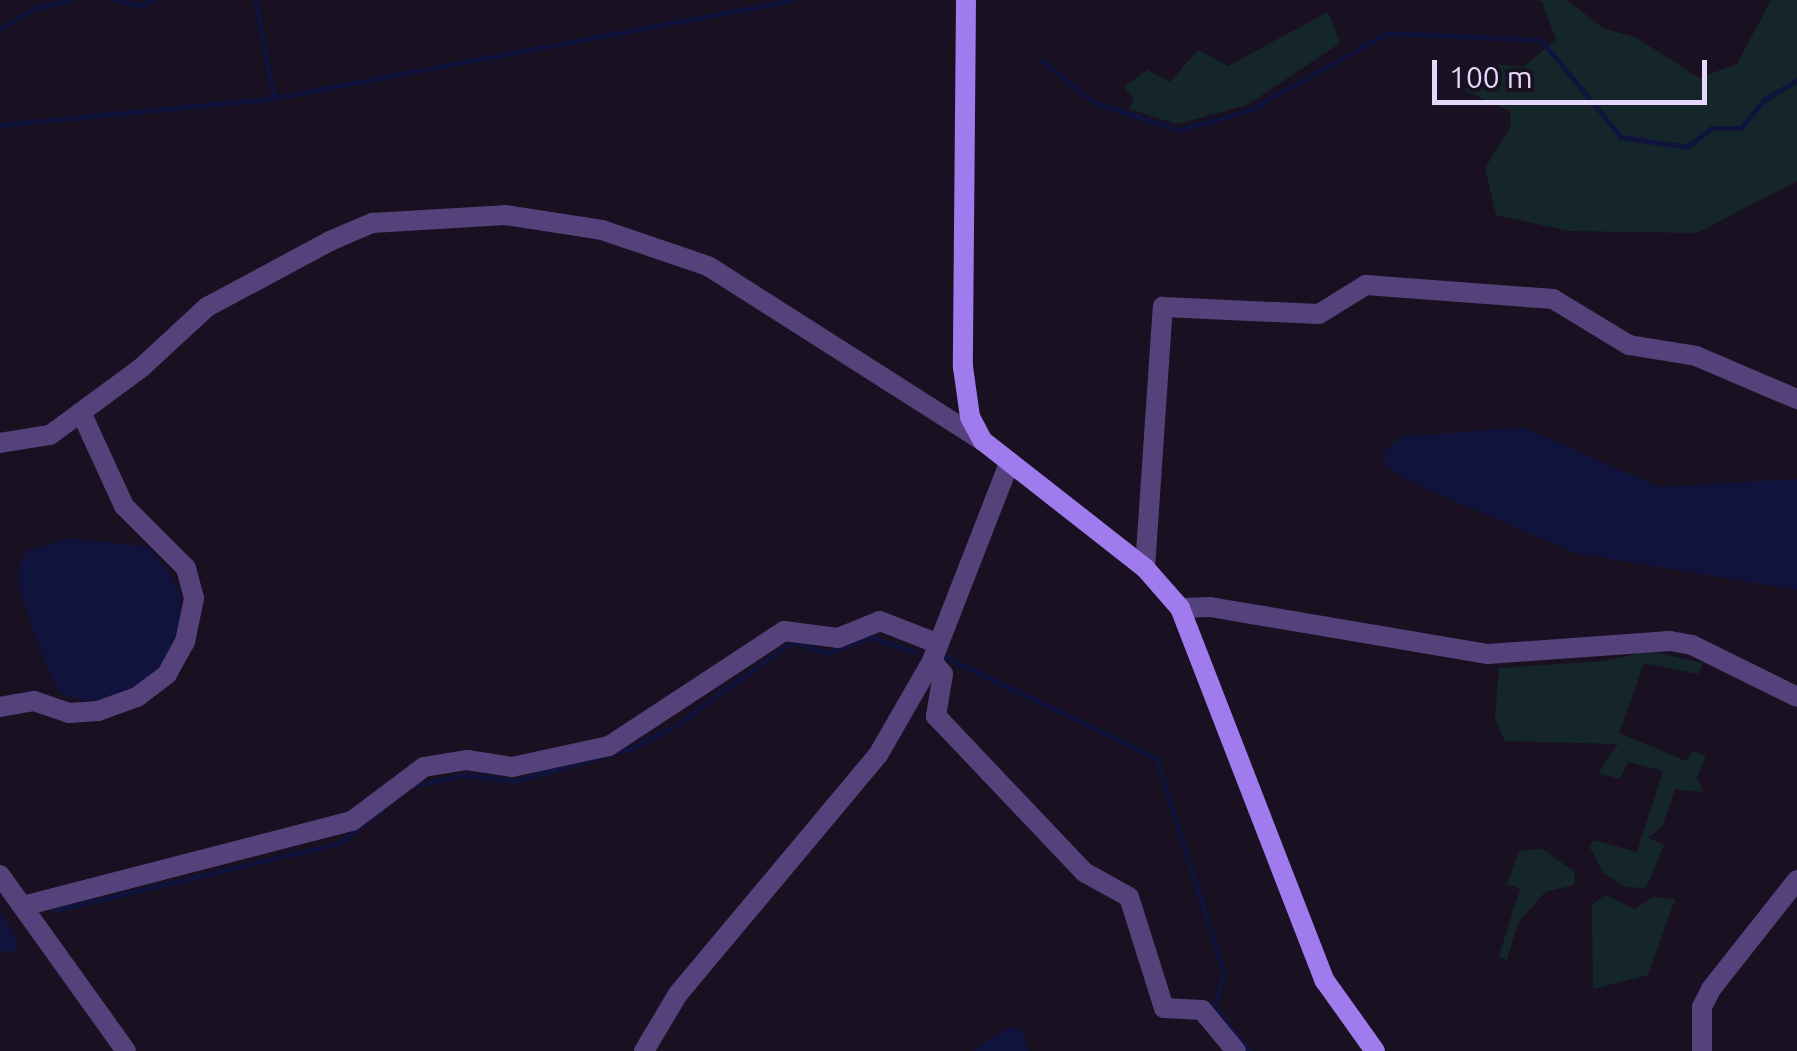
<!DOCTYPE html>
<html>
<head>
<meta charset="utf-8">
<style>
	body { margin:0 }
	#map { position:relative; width:1797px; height:1051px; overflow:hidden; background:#191122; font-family:Ubuntu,sans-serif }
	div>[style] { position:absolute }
	.green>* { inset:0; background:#15262b }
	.water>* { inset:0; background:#10133c }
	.stream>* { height:5px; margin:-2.5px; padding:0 2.5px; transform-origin:2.5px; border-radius:2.5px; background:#10133c }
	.street>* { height:20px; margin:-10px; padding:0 10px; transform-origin:10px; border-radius:10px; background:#55427b }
	.secondary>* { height:20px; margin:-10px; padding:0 10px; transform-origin:10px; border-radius:10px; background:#9f7bee }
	span { translate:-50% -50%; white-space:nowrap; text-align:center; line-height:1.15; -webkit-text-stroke:9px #191122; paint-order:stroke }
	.scale { position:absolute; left:1432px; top:60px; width:275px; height:45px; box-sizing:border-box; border:5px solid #e6d8fa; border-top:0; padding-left:12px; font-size:30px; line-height:35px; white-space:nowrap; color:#e6d8fa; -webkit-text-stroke:8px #191122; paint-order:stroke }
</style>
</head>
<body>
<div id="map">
	<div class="green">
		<i style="clip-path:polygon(1526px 0,1567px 0,1603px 28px,1635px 37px,1699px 78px,1737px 64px,1771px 0,1797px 0,1797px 181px,1697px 233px,1569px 231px,1496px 215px,1485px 168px,1511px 126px,1510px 111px,1465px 91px,1467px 82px,1494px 64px,1523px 67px,1556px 40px,1542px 1px)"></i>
		<i style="clip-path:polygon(1328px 12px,1340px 43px,1247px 105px,1177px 124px,1129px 109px,1134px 99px,1124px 87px,1147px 70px,1170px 82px,1198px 50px,1228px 66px)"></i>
		<i style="clip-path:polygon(1649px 651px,1703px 663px,1698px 674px,1644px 663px,1619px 733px,1686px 761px,1693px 751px,1706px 756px,1697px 778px,1703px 792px,1675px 789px,1662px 827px,1648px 838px,1664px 845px,1646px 888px,1625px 887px,1604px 873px,1590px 848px,1593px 840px,1637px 852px,1663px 771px,1628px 762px,1620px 779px,1598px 773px,1618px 744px,1505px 741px,1495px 718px,1499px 668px,1604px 661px)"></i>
		<i style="clip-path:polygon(1542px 849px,1575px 872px,1574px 885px,1545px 892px,1518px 923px,1507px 960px,1499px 956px,1520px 889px,1507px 884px,1519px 851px)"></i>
		<i style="clip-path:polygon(1605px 895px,1635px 909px,1653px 897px,1675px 899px,1648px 975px,1593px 989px,1592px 905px)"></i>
	</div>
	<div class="water">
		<i style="clip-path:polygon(1523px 427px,1659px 487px,1797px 479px,1797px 590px,1575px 553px,1415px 484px,1386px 466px,1384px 453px,1400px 437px)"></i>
		<i style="clip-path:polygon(71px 538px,149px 547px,167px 570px,180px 594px,183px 633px,147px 685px,89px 702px,60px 693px,47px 667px,18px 588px,18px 568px,26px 551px)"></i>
		<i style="clip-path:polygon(0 911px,18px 941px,14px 952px,0 951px)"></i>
		<i style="clip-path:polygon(1007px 1028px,1020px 1028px,1029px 1051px,973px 1051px)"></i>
	</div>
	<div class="stream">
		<i style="left:114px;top:0;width:27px;rotate:13deg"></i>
		<i style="left:140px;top:6px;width:13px;rotate:-29deg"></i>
		<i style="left:255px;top:0;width:100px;rotate:79deg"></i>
		<i style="left:274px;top:98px;width:528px;rotate:-10.69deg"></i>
		<i style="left:0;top:29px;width:39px;rotate:-31deg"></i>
		<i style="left:33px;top:9px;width:38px;rotate:-14deg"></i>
		<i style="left:1041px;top:60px;width:69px;rotate:38.5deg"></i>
		<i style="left:1095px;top:103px;width:87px;rotate:18deg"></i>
		<i style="left:1178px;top:130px;width:73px;rotate:-15.2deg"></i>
		<i style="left:1248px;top:111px;width:159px;rotate:-29.3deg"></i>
		<i style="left:1387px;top:33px;width:154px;rotate:2.6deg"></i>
		<i style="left:1541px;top:40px;width:126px;rotate:50.5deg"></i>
		<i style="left:1621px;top:137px;width:67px;rotate:8.6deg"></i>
		<i style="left:1687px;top:147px;width:31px;rotate:-38deg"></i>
		<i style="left:1711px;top:128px;width:30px"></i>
		<i style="left:1741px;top:128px;width:36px;rotate:-51deg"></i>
		<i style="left:1764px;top:100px;width:39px;rotate:-31deg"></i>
		<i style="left:0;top:125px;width:275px;rotate:-5.6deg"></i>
		<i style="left:944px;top:656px;width:235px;rotate:25.7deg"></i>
		<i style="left:1156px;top:758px;width:226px;rotate:72.5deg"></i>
		<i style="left:1224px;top:974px;width:34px;rotate:107deg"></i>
		<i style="left:1214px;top:1007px;width:56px;rotate:51.5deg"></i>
		<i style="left:415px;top:785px;width:51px;rotate:-11.3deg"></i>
		<i style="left:465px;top:775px;width:50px;rotate:6.8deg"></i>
		<i style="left:515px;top:781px;width:122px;rotate:-15.8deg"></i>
		<i style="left:632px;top:748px;width:48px;rotate:-27.1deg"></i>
		<i style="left:675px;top:726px;width:144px;rotate:-35.7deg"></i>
		<i style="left:792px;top:642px;width:38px;rotate:17deg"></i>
		<i style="left:828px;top:653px;width:45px;rotate:-20.9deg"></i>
		<i style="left:870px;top:637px;width:48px;rotate:18.1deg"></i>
		<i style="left:56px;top:910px;width:292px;rotate:-13.3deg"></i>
		<i style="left:340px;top:843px;width:55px;rotate:-38.3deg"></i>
	</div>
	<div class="street">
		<i style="left:0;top:443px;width:51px;rotate:-9.1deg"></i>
		<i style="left:50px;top:435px;width:113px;rotate:-36.4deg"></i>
		<i style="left:141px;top:368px;width:90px;rotate:-42.7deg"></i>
		<i style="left:207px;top:307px;width:140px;rotate:-28.2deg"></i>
		<i style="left:330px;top:241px;width:46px;rotate:-23.2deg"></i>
		<i style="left:372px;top:223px;width:133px;rotate:-3.4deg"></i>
		<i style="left:505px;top:215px;width:98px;rotate:8.8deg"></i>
		<i style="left:602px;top:230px;width:112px;rotate:18.8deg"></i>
		<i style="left:708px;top:266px;width:326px;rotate:32.5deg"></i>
		<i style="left:1145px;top:568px;width:262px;rotate:-86.1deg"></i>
		<i style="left:1163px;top:307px;width:156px;rotate:2.6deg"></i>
		<i style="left:1319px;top:314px;width:55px;rotate:-31.7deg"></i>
		<i style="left:1366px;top:285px;width:188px;rotate:4.3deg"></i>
		<i style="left:1553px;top:299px;width:89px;rotate:31.2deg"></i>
		<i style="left:1629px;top:345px;width:68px;rotate:9.3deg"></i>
		<i style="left:1696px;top:356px;width:110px;rotate:23.1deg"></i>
		<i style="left:1180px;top:608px;width:30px;rotate:-2deg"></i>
		<i style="left:1210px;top:607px;width:282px;rotate:9.6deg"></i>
		<i style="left:1488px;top:654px;width:182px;rotate:-4.1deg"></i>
		<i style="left:1670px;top:641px;width:22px;rotate:10deg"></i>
		<i style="left:1692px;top:645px;width:117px;rotate:26.3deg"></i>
		<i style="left:932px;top:661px;width:17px;rotate:50deg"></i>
		<i style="left:943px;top:674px;width:43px;rotate:99.5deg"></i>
		<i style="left:936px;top:716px;width:215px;rotate:46.5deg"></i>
		<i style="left:1084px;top:872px;width:51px;rotate:29.1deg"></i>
		<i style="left:1129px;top:897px;width:116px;rotate:72.5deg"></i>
		<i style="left:1164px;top:1008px;width:38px;rotate:3deg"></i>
		<i style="left:1202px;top:1010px;width:53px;rotate:50.3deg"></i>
		<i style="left:0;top:707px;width:35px;rotate:-10deg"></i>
		<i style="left:34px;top:701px;width:37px;rotate:19deg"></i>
		<i style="left:69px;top:713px;width:29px;rotate:-4deg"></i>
		<i style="left:98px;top:711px;width:41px;rotate:-19.7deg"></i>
		<i style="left:137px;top:697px;width:38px;rotate:-37deg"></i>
		<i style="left:167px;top:674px;width:37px;rotate:-61deg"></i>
		<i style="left:185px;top:642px;width:45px;rotate:-78.4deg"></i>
		<i style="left:194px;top:598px;width:31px;rotate:-105deg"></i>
		<i style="left:186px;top:568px;width:88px;rotate:-135deg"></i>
		<i style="left:124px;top:506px;width:103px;rotate:-114.6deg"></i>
		<i style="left:0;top:875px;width:216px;rotate:54.4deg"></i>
		<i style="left:23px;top:906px;width:340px;rotate:-14.5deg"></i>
		<i style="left:352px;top:821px;width:90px;rotate:-36.9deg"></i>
		<i style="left:424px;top:767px;width:44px;rotate:-9.2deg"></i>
		<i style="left:467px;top:760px;width:46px;rotate:8.8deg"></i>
		<i style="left:512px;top:767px;width:99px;rotate:-12.2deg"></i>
		<i style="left:609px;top:746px;width:209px;rotate:-33.3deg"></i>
		<i style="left:784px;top:631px;width:54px;rotate:7.4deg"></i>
		<i style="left:838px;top:638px;width:45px;rotate:-22deg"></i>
		<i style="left:880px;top:621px;width:60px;rotate:21.4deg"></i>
		<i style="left:644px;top:1051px;width:66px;rotate:-59.2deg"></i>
		<i style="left:678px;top:994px;width:312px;rotate:-50.1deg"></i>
		<i style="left:878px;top:755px;width:108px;rotate:-60.1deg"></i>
		<i style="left:932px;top:661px;width:212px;rotate:-68.7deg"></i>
		<i style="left:1702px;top:1051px;width:44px;rotate:-90deg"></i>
		<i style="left:1702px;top:1007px;width:20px;rotate:-63deg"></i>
		<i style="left:1711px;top:989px;width:139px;rotate:-51.7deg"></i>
	</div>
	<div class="secondary">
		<i style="left:966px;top:0;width:367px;rotate:90.5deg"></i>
		<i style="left:963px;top:367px;width:50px;rotate:82deg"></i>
		<i style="left:970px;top:417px;width:27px;rotate:62deg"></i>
		<i style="left:983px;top:441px;width:206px;rotate:38.1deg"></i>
		<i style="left:1145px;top:568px;width:53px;rotate:48.8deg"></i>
		<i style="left:1180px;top:608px;width:400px;rotate:68.8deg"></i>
		<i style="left:1325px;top:981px;width:86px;rotate:54.5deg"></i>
	</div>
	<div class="scale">100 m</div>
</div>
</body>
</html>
